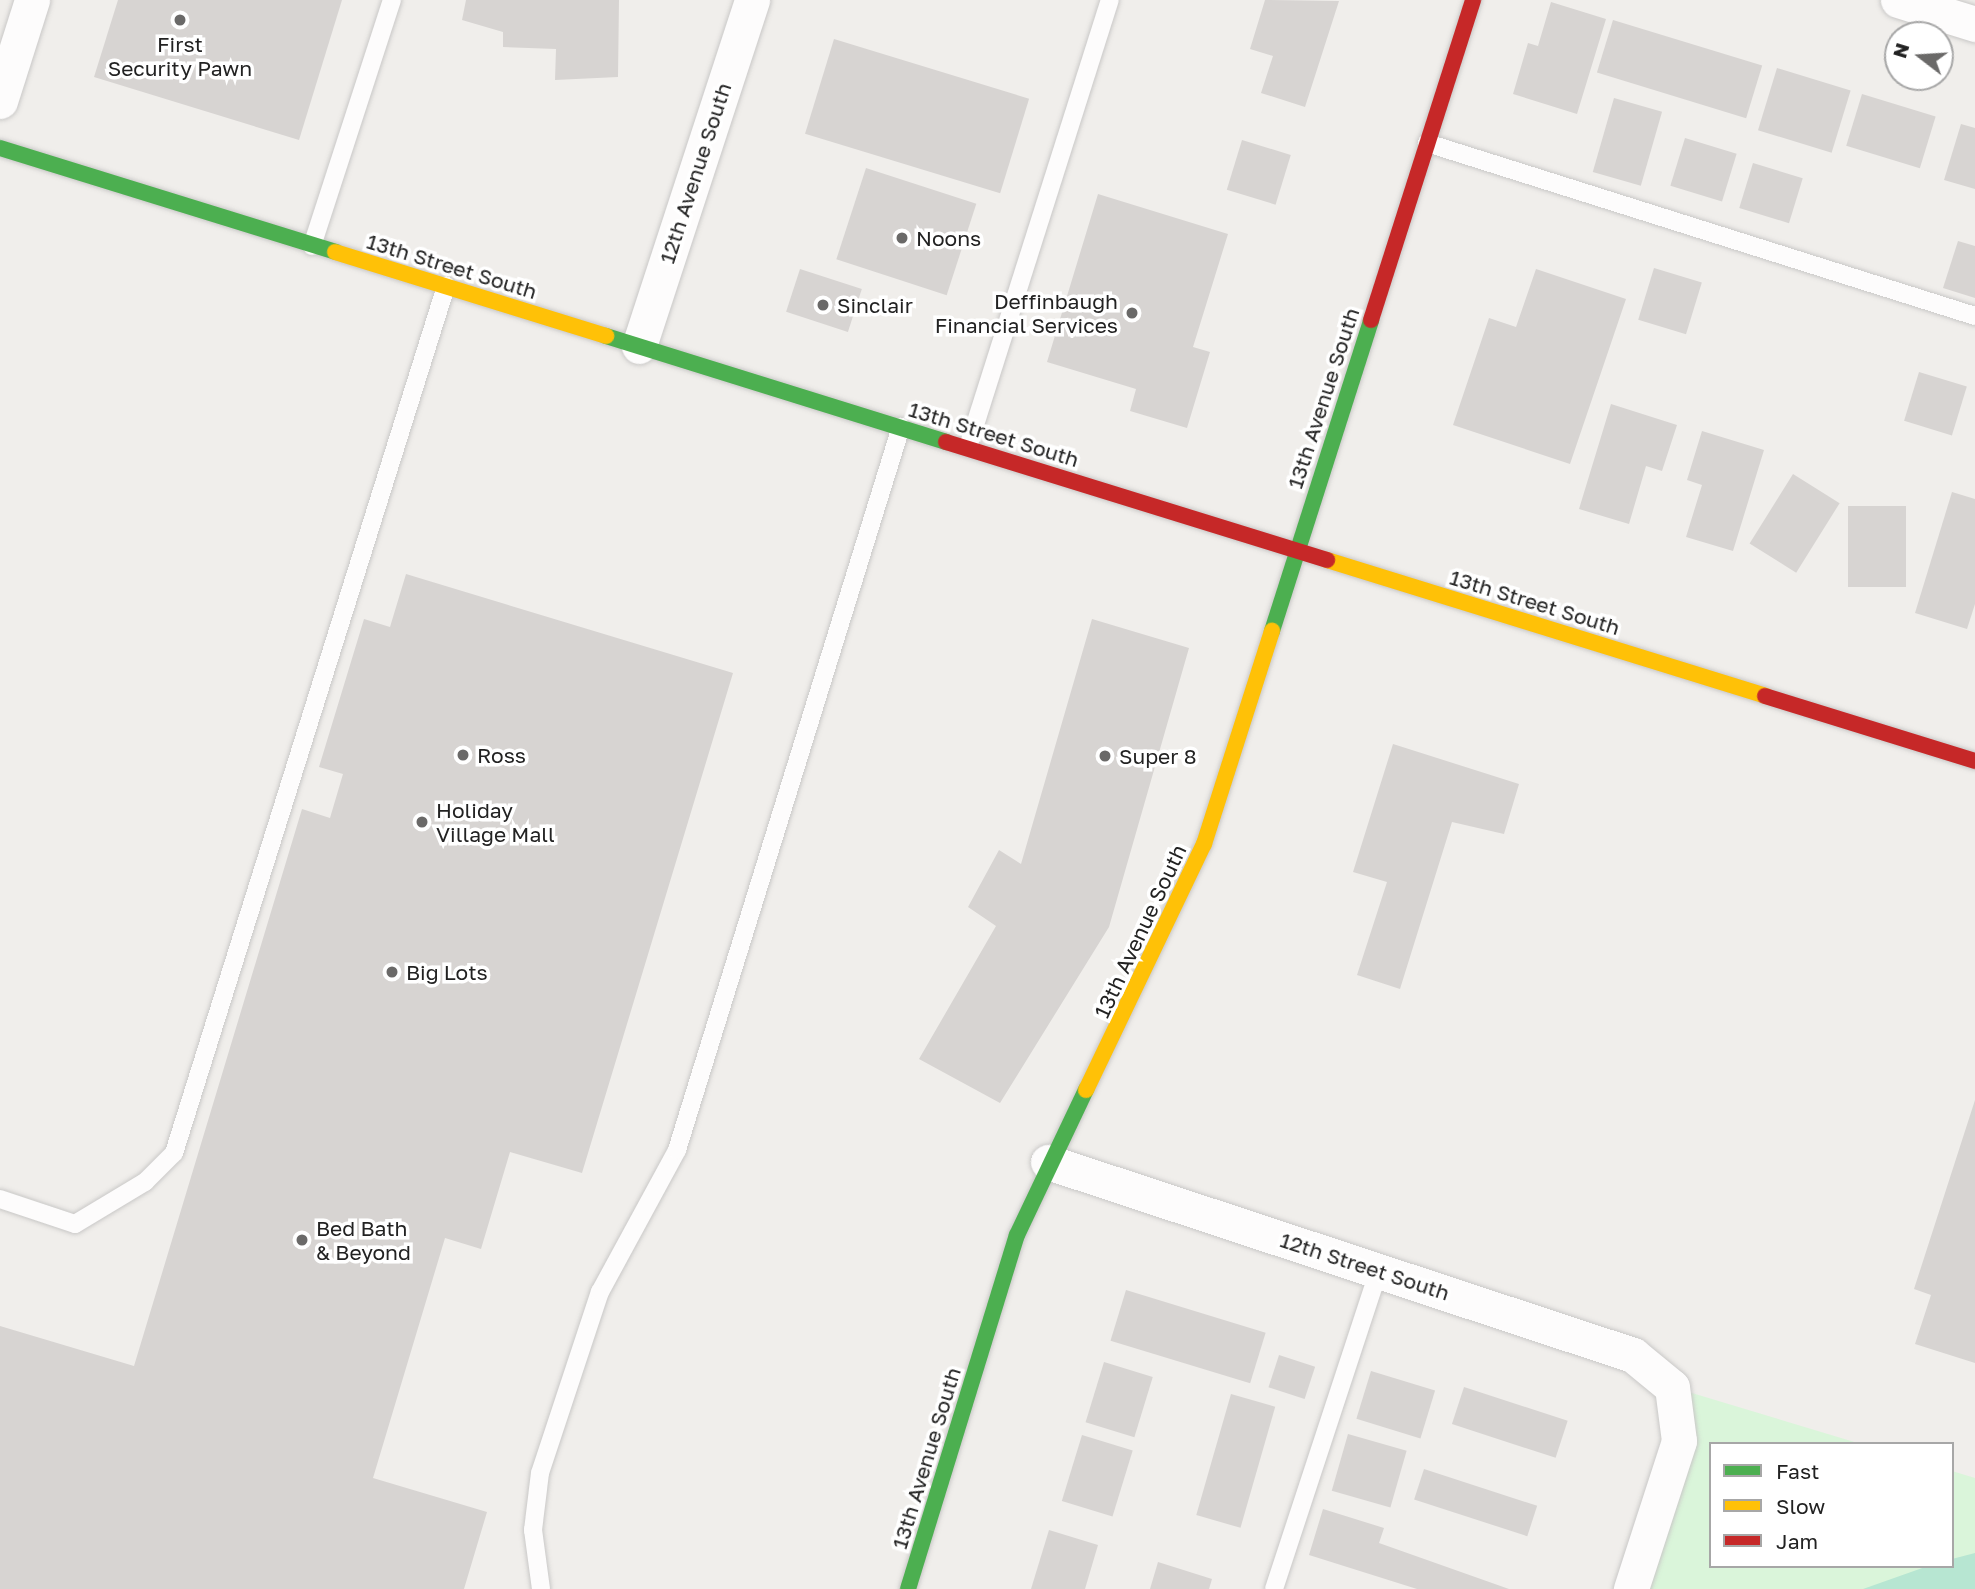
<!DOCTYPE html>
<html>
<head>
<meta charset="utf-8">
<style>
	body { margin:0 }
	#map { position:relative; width:1975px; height:1589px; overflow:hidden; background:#f0eeeb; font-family:"Golos Text",sans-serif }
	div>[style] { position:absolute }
	.park>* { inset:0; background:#daf5da }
	.pitch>* { inset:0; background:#b7e6d2 }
	.building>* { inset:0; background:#d7d4d2; transform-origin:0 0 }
	.roads { filter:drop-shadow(0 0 2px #c9c8c7) drop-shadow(0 0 2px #c9c8c7) }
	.lane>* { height:18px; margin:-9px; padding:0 9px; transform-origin:9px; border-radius:9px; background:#fdfcfc }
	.street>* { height:35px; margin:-17.5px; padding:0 17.5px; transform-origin:17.5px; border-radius:17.5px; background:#fdfcfc }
	.fast>* { height:16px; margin:-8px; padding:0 8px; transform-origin:8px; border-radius:8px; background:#4caf50 }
	.slow>* { height:16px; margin:-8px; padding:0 8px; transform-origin:8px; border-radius:8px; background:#ffc107 }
	.jam>* { height:16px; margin:-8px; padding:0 8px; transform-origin:8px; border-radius:8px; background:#c62828 }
	.dots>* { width:19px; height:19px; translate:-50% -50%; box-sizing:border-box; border:4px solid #fff; border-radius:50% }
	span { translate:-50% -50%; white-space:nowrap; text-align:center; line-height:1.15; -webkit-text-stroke:7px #fff; paint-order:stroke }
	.poi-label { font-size:21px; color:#222 }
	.left { translate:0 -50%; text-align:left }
	.right { translate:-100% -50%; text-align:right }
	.street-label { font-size:21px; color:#222 }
	.legend { position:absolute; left:1709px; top:1442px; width:245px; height:126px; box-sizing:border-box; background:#fff; border:2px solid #a7a7a7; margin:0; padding:9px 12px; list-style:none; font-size:21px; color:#222 }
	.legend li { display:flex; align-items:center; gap:14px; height:35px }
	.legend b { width:35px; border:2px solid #a7a7a7 }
	.north { position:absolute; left:1884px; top:21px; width:70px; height:70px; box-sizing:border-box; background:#fff; border:2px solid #a7a7a7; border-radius:50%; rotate:287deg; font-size:19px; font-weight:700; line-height:28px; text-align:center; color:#222 }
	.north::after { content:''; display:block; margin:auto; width:24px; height:32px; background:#6a6968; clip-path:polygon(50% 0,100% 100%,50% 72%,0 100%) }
</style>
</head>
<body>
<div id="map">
	<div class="park">
		<i style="clip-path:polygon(1672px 1387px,1861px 1444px,1711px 1444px,1711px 1566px,1952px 1566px,1952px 1471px,1975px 1478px,1975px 1589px,1631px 1589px)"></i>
	</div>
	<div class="pitch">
		<i style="clip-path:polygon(1975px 1553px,1975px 1589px,1863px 1589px,1928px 1566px,1952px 1566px,1952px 1559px)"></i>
	</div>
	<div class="building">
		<i style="clip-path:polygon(118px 0,342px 0,299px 140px,94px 77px)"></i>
		<i style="clip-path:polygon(466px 0,619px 0,618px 77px,555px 80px,556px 49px,503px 47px,503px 32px,462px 20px)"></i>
		<i style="clip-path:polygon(1265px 0,1339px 1px,1305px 107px,1261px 93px,1273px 56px,1250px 49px)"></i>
		<i style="clip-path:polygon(1551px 2px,1606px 19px,1577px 114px,1513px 94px,1528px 43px,1538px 46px)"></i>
		<i style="left:1613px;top:20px;width:156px;height:55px;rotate:17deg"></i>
		<i style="left:834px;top:39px;width:204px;height:99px;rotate:17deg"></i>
		<i style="left:1777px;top:68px;width:77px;height:65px;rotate:17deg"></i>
		<i style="left:1862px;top:94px;width:77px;height:54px;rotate:17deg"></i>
		<i style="left:1614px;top:98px;width:50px;height:77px;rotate:16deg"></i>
		<i style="clip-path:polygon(1961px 124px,1975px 128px,1975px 189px,1944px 180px)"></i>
		<i style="left:1685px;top:138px;width:54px;height:50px;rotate:17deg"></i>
		<i style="left:1242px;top:140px;width:51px;height:52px;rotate:17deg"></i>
		<i style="left:1753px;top:163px;width:52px;height:47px;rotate:17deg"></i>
		<i style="left:866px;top:168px;width:116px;height:96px;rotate:18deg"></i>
		<i style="clip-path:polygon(1098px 194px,1228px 234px,1193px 347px,1210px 352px,1187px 428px,1130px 411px,1136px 389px,1047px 362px)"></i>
		<i style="clip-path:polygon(1958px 241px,1975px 246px,1975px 298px,1943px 288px)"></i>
		<i style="left:1654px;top:268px;width:50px;height:54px;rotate:17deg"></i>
		<i style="left:800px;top:269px;width:65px;height:45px;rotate:18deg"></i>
		<i style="clip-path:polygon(1536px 269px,1626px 299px,1570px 464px,1453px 425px,1489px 318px,1516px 327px)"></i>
		<i style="left:1919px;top:372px;width:50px;height:51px;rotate:17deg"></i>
		<i style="clip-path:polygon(1611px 404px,1677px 425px,1662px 471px,1646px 466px,1629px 524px,1579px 509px)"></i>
		<i style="clip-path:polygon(1702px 431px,1764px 450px,1733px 551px,1686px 537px,1702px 485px,1687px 480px)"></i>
		<i style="left:1793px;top:474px;width:55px;height:82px;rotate:32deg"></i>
		<i style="clip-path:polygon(1952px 492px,1975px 499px,1975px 604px,1967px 629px,1915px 613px)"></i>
		<i style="left:1848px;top:506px;width:58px;height:81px"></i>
		<i style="clip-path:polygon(406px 574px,733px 673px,582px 1173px,510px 1152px,481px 1249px,445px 1238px,373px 1478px,487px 1512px,464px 1589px,0 1589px,0 1326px,134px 1366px,302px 809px,330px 818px,343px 774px,319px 767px,364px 619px,390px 627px)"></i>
		<i style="clip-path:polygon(1092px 619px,1189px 648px,1109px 927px,1000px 1103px,919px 1059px,996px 926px,968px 907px,999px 850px,1021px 864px)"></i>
		<i style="clip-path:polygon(1393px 744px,1519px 784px,1504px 834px,1452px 822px,1400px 989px,1357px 975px,1387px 882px,1353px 872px)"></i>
		<i style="clip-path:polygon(1975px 1100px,1975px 1363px,1915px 1344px,1931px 1295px,1914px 1289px)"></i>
		<i style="left:1126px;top:1290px;width:146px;height:53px;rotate:17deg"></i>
		<i style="left:1279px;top:1355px;width:38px;height:34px;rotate:18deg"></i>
		<i style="left:1104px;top:1362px;width:51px;height:63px;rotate:17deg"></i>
		<i style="left:1371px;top:1371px;width:67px;height:50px;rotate:17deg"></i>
		<i style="left:1464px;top:1387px;width:109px;height:39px;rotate:18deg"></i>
		<i style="left:1231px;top:1394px;width:46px;height:126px;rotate:16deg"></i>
		<i style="left:1348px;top:1434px;width:61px;height:59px;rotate:16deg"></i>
		<i style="left:1082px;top:1435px;width:53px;height:69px;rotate:17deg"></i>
		<i style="left:1424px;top:1469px;width:119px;height:32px;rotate:18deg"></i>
		<i style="clip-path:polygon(1323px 1509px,1384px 1528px,1379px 1543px,1509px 1589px,1417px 1589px,1309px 1555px)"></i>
		<i style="clip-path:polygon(1049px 1530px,1098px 1545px,1085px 1589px,1031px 1589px)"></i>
		<i style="clip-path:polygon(1158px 1562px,1212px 1579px,1209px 1589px,1150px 1589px)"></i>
	</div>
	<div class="roads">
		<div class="lane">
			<i style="left:1427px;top:143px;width:575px;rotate:17.52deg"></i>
			<i style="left:312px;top:246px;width:259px;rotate:-72deg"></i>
			<i style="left:968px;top:447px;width:469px;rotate:-72.4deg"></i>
			<i style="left:0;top:1199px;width:79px;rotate:18.4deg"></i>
			<i style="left:75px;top:1224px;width:82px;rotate:-31deg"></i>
			<i style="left:145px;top:1182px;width:41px;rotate:-45deg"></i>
			<i style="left:174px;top:1153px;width:909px;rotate:-72.58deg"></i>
			<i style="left:541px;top:1589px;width:60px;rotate:-97.7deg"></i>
			<i style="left:533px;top:1530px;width:57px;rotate:-83deg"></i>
			<i style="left:540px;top:1473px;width:191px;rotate:-71.7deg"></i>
			<i style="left:600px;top:1292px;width:162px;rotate:-61.5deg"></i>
			<i style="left:677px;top:1150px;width:757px;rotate:-72.79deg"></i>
			<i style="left:1274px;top:1589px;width:336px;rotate:-71.8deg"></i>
		</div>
		<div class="street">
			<i style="left:1898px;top:0;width:81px;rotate:17.3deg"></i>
			<i style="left:0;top:101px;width:106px;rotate:-72.4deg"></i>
			<i style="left:639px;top:346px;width:364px;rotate:-71.9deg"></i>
			<i style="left:1048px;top:1162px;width:616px;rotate:18.26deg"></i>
			<i style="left:1633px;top:1355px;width:50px;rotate:39.4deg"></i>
			<i style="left:1672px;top:1387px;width:54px;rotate:82.6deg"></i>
			<i style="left:1679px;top:1441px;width:156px;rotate:108deg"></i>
		</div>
		<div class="fast">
			<i style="left:0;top:148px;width:351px;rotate:17.2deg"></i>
			<i style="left:606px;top:336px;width:356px;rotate:17.3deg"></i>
			<i style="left:1272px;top:631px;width:326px;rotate:-72.3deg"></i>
			<i style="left:908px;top:1589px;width:370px;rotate:-72.9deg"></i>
			<i style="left:1017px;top:1235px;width:161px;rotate:-64.6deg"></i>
		</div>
		<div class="slow">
			<i style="left:335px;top:252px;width:284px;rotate:17.2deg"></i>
			<i style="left:1327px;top:560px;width:459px;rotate:17.2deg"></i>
			<i style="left:1086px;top:1090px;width:273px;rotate:-64.4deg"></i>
			<i style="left:1204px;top:844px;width:224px;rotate:-72.3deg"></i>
		</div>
		<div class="jam">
			<i style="left:1371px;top:320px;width:336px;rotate:-72.3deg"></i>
			<i style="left:946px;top:442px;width:399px;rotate:17.2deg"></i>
			<i style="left:1765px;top:696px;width:220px;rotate:17.2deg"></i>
		</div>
	</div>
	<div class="dots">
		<i style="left:180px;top:20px;background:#6a6968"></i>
		<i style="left:902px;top:238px;background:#6a6968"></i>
		<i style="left:823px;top:305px;background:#6a6968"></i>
		<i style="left:1132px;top:313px;background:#6a6968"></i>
		<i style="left:463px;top:755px;background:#6a6968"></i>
		<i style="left:1105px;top:756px;background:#6a6968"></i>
		<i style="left:422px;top:822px;background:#6a6968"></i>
		<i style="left:392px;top:972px;background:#6a6968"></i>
		<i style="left:302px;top:1240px;background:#6a6968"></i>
	</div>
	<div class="poi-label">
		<span style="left:180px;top:56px">First<br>Security Pawn</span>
		<span class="left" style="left:916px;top:238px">Noons</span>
		<span class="right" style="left:1118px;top:313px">Deffinbaugh<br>Financial Services</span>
		<span class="left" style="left:837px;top:305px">Sinclair</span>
		<span class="left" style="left:477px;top:755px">Ross</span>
		<span class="left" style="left:1119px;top:756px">Super 8</span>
		<span class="left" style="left:436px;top:822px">Holiday<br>Village Mall</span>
		<span class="left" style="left:406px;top:972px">Big Lots</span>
		<span class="left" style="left:316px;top:1240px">Bed Bath<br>&amp; Beyond</span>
	</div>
	<div class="street-label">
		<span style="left:695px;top:173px;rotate:-72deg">12th Avenue South</span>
		<span style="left:452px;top:266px;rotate:17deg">13th Street South</span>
		<span style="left:1323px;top:398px;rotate:-72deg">13th Avenue South</span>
		<span style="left:994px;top:434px;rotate:17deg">13th Street South</span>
		<span style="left:1535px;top:602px;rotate:17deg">13th Street South</span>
		<span style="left:1140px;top:931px;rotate:-65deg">13th Avenue South</span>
		<span style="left:1365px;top:1266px;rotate:18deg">12th Street South</span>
		<span style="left:926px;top:1458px;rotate:-73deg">13th Avenue South</span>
	</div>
	<ul class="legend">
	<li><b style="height:9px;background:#4caf50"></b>Fast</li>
	<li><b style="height:9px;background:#ffc107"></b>Slow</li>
	<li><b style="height:9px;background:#c62828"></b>Jam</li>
	</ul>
	<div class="north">N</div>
</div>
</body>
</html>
